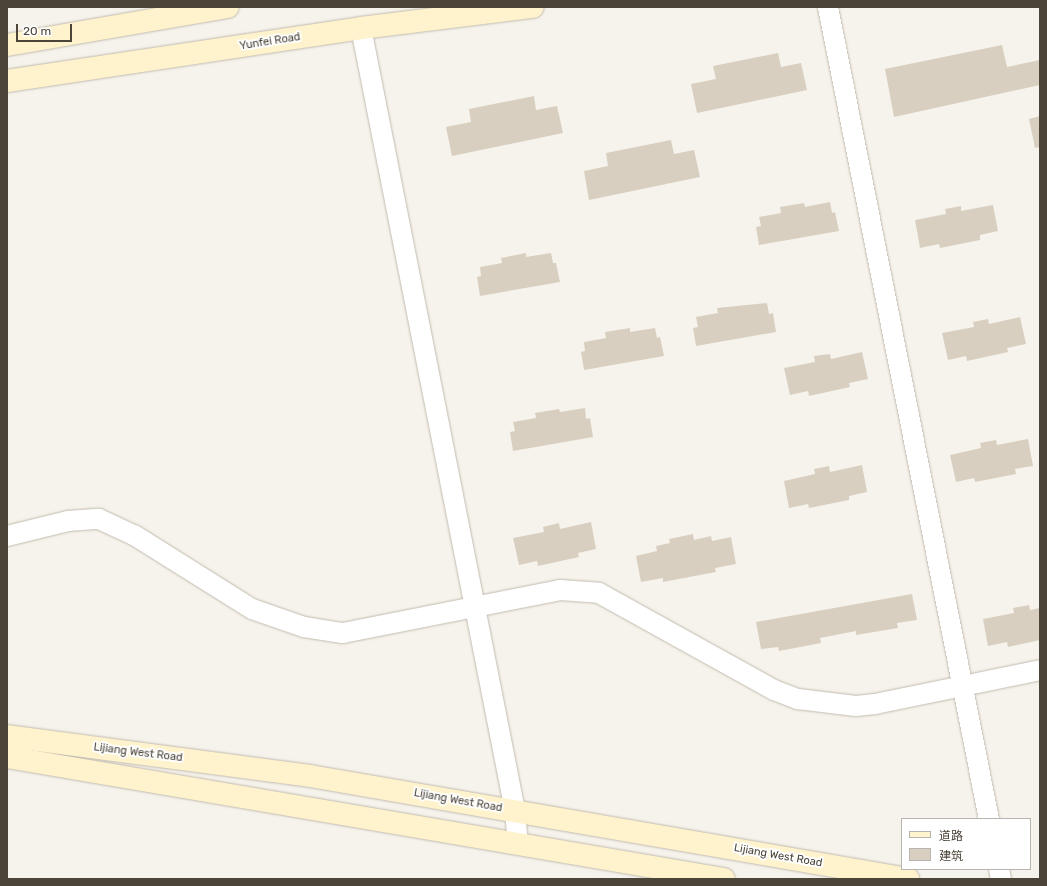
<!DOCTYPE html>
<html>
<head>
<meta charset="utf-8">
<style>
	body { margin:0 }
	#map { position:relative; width:1047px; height:886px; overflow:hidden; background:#f6f3ec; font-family:Rubik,"Noto Sans SC",sans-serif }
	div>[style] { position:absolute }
	.building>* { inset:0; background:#d8cfc1 }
	.roads { filter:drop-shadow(0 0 1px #c2bbae) drop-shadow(0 0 1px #c2bbae) }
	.street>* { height:20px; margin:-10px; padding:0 10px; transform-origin:10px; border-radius:10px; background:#fff }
	.secondary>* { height:22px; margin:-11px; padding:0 11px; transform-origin:11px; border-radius:11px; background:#fff3cd }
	span { translate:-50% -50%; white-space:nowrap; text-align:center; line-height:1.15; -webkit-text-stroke:4px #fff; paint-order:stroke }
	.street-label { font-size:11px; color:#4b4439 }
	.frame { position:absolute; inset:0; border:8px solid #4b4439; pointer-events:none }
	.legend { position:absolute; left:901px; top:818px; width:130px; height:52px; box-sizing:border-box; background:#fff; border:1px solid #b7b4b0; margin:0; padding:5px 7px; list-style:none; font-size:12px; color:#4b4439 }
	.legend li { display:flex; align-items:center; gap:8px; height:20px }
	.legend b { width:20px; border:1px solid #b7b4b0 }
	.scale { position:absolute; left:16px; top:24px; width:56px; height:18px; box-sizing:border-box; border:2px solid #4b4439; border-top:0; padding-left:5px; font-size:12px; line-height:14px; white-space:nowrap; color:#4b4439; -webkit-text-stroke:3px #fff; paint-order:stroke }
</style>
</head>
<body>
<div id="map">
	<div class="building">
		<i style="clip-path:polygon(1002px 45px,1007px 67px,1040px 60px,1040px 85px,894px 117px,885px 69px)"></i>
		<i style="clip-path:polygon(778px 53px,781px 67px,801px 63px,807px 90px,697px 113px,691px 84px,716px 79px,713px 66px)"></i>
		<i style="clip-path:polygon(534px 96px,536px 110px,557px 106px,563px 133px,452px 156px,446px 127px,471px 122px,469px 109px)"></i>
		<i style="clip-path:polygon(1040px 116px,1040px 147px,1035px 148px,1029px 119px)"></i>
		<i style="clip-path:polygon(671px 140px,674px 154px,694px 150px,700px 177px,589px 200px,584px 171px,608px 166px,606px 153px)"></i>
		<i style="clip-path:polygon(830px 202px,832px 213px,835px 212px,839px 231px,759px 245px,756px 227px,761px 226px,759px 217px,781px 213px,780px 207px,804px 203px,805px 207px)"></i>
		<i style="clip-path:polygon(993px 205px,998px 231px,980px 235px,980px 240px,940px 248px,939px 244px,920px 248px,915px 220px,946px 214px,945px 209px,961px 206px,961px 211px)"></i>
		<i style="clip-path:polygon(526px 253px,526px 257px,551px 253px,553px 263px,556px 263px,560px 282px,480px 296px,477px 277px,481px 276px,480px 267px,502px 263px,501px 258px)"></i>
		<i style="clip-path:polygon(767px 303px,769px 314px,773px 313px,776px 332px,696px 346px,693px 328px,698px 327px,696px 317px,718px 313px,717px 308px)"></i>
		<i style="clip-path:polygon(1020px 317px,1026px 344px,1007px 348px,1008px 352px,967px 361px,966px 356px,948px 360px,942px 333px,974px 327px,973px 322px,988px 319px,989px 324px)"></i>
		<i style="clip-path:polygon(630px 328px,630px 332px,655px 328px,657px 338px,660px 337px,664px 356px,584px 370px,581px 352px,585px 351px,584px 342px,606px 338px,605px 332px)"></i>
		<i style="clip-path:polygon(862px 352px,868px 379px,849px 383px,850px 387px,809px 396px,808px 391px,790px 395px,784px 368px,815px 362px,814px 356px,830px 354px,831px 359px)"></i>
		<i style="clip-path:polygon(585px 408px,586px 419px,590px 418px,593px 437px,513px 451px,510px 432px,515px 431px,513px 422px,536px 418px,535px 413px,559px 409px,560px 412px)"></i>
		<i style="clip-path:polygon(1028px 439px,1033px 466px,1015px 469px,1016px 474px,975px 482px,974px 478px,956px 482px,950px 455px,981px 448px,980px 443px,996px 440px,997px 445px)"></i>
		<i style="clip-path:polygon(862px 465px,867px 492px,849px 496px,849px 500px,809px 508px,808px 504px,789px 508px,784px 481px,815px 474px,814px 469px,829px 466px,830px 472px)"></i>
		<i style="clip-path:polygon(591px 522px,596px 549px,578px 553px,579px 557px,538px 566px,537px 561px,519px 565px,513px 538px,544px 532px,543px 527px,559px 523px,560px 529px)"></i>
		<i style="clip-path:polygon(693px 534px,694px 540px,711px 536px,712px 541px,731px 537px,736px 564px,715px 568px,716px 572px,663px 582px,663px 578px,641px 582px,636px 556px,657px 551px,656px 546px,670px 543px,669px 539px)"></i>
		<i style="clip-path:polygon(912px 594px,917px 620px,897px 623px,898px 628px,856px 635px,856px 631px,820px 638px,821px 643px,779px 651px,778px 647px,761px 649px,756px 622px)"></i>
		<i style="clip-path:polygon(1029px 605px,1030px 610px,1040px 608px,1040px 640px,1008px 647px,1007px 642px,988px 646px,983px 619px,1014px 613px,1013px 608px)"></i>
	</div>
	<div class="roads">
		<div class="street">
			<i style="left:828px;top:7px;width:828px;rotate:78.79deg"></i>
			<i style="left:361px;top:28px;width:798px;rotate:78.87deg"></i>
			<i style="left:515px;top:811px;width:33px;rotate:85deg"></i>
			<i style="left:7px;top:536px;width:63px;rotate:-13.8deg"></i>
			<i style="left:68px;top:521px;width:31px;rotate:-4deg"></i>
			<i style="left:99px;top:519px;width:38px;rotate:25deg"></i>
			<i style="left:134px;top:535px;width:139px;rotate:32.1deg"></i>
			<i style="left:252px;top:609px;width:55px;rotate:19.1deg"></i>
			<i style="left:304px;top:627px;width:39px;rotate:9deg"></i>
			<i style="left:343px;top:633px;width:221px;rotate:-11.2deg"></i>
			<i style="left:560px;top:590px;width:39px;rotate:4deg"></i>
			<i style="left:599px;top:593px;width:200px;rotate:29deg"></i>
			<i style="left:774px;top:690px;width:26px;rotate:21deg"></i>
			<i style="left:798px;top:699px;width:58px;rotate:6.9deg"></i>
			<i style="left:856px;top:706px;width:19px;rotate:-6deg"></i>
			<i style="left:875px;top:704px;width:168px;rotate:-11.6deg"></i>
			<i style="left:999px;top:869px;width:10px;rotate:79deg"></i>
		</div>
		<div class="secondary">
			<i style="left:7px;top:45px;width:224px;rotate:-9.8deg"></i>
			<i style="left:7px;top:81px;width:358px;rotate:-8.5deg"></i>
			<i style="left:361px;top:28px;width:173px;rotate:-7deg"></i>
			<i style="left:7px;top:736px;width:306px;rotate:7.5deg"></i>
			<i style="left:310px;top:776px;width:607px;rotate:9.77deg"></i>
			<i style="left:7px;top:757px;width:727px;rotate:9.66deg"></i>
		</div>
	</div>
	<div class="street-label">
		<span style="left:270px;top:42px;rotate:-9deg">Yunfei Road</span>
		<span style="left:138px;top:753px;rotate:7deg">Lijiang West Road</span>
		<span style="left:458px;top:801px;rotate:10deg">Lijiang West Road</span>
		<span style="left:778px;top:856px;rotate:10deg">Lijiang West Road</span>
	</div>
	<div class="frame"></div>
	<ul class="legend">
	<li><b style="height:5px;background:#fff3cd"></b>道路</li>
	<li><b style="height:11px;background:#d8cfc1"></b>建筑</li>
	</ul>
	<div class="scale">20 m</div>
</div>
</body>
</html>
